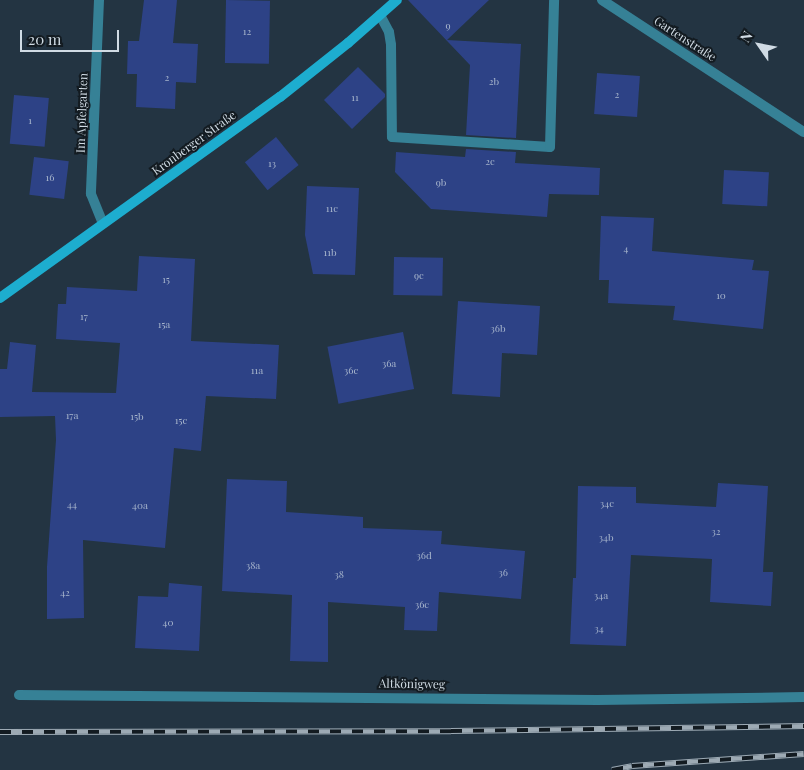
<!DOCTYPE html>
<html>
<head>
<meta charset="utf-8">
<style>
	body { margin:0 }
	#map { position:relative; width:804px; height:770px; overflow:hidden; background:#233442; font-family:"Playfair Display",serif }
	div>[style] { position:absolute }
	.building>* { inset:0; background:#2d4286; transform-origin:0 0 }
	.lane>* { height:10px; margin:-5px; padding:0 5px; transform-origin:5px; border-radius:5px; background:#368196 }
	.street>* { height:10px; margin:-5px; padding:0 5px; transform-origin:5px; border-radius:5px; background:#368196 }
	.secondary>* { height:10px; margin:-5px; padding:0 5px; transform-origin:5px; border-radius:5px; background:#1dadcf }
	.rail>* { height:5.5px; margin-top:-2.75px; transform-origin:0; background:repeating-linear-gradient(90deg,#131b21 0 11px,#9daab4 0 22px); box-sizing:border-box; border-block:1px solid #9daab4 }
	span { translate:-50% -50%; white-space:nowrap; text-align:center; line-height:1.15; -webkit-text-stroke:4px #131b21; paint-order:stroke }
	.number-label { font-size:10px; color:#a7b5cc }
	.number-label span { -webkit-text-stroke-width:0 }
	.street-label { font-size:12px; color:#d0dbe4 }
	.north { position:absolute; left:734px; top:20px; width:50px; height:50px; -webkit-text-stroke:4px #131b21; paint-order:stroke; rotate:303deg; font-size:14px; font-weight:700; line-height:20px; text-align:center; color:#d0dbe4 }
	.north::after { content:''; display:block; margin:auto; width:18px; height:22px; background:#d0dbe4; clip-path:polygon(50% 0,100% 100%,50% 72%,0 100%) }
	.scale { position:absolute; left:20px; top:30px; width:99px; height:22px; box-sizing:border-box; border:2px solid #d0dbe4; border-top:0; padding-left:6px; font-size:15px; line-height:18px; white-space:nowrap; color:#d0dbe4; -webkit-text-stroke:4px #131b21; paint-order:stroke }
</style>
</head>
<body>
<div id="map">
	<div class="building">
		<i style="clip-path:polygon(144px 0,177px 0,173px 43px,198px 44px,196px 83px,176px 82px,175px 109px,136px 107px,137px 74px,127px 74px,128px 41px,139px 41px)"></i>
		<i style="left:226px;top:0;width:44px;height:63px;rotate:1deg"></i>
		<i style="clip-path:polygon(408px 0,489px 0,447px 40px,521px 44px,516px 138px,466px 135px,470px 65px)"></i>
		<i style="clip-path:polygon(358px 67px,385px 94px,385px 97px,352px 129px,324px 100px)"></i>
		<i style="left:597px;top:73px;width:43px;height:41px;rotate:4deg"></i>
		<i style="left:14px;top:95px;width:35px;height:49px;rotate:5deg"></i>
		<i style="left:276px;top:137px;width:36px;height:40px;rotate:51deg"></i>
		<i style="clip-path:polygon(466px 149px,516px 152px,515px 163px,600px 168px,599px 195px,549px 194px,547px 217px,431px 209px,395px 172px,396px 152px,465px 157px)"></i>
		<i style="left:34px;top:157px;width:35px;height:38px;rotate:7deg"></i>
		<i style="left:724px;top:170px;width:45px;height:34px;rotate:3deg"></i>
		<i style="clip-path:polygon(307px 186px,359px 188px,355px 275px,313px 274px,305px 235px)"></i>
		<i style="clip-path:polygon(601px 216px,654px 218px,652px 251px,754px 260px,752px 270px,769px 271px,763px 329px,673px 320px,675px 306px,608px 303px,609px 280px,599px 280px)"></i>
		<i style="clip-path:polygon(139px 256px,195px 259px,191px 341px,279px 345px,276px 399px,206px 396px,201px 451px,174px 448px,165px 548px,83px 540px,84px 618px,47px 619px,47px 567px,56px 440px,55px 416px,0 417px,0 369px,7px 369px,10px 342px,36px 345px,32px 392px,116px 393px,120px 343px,56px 339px,58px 304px,66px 304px,67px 287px,137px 291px)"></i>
		<i style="left:394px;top:257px;width:49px;height:38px;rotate:1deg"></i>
		<i style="clip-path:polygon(458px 301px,540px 306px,537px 355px,502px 353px,500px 397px,452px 394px)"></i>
		<i style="left:403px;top:332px;width:58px;height:77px;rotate:79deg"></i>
		<i style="clip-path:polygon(227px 479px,287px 481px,286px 512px,363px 517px,363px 528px,442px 531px,441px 544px,525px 551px,521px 599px,439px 592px,437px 631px,404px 630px,405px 607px,328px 602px,328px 662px,290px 661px,292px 595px,222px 591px)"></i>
		<i style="clip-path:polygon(718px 483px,768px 486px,763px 572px,773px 572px,771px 606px,710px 602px,712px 559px,631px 555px,626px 646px,570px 644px,573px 578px,576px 578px,578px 486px,636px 487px,636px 503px,716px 507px)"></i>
		<i style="clip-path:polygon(169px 583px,202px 586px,199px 651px,135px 648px,138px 596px,168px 597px)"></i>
	</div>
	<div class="lane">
		<i style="left:380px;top:15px;width:19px;rotate:62deg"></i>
		<i style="left:389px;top:32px;width:13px;rotate:81deg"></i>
		<i style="left:391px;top:45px;width:92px;rotate:89.4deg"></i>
		<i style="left:392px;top:137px;width:158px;rotate:3.6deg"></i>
		<i style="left:550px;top:147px;width:147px;rotate:-88.4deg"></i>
	</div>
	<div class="street">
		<i style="left:99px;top:0;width:194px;rotate:92.4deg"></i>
		<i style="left:91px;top:194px;width:32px;rotate:68deg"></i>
		<i style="left:602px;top:0;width:241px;rotate:33.2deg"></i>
		<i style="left:19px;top:695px;width:578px;rotate:0.5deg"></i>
		<i style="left:597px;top:700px;width:207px;rotate:-0.8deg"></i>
	</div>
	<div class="secondary">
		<i style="left:0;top:298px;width:345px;rotate:-35.7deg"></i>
		<i style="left:280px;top:97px;width:87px;rotate:-38.5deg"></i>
		<i style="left:348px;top:43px;width:65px;rotate:-41.3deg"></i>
	</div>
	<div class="rail">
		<i style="left:0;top:732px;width:451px;rotate:-0.1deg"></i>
		<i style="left:451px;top:731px;width:353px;rotate:-0.8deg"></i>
		<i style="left:612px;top:770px;width:20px;rotate:-11deg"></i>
		<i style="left:632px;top:766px;width:172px;rotate:-4deg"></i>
	</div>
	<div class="number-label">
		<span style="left:448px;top:26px">9</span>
		<span style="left:247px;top:32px">12</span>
		<span style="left:167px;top:78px">2</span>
		<span style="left:494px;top:82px">2b</span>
		<span style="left:617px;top:95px">2</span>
		<span style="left:355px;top:98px">11</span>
		<span style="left:30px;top:121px">1</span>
		<span style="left:490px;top:162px">2c</span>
		<span style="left:272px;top:164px">13</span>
		<span style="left:50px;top:178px">16</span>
		<span style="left:441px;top:183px">9b</span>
		<span style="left:332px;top:209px">11c</span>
		<span style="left:626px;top:249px">4</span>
		<span style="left:330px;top:253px">11b</span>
		<span style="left:419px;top:276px">9c</span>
		<span style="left:166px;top:280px">15</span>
		<span style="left:721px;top:296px">10</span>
		<span style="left:84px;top:317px">17</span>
		<span style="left:164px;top:325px">15a</span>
		<span style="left:498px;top:329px">36b</span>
		<span style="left:389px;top:364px">36a</span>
		<span style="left:257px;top:371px">11a</span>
		<span style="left:351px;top:371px">36c</span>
		<span style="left:72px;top:416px">17a</span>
		<span style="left:137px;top:417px">15b</span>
		<span style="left:181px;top:421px">15c</span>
		<span style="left:607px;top:504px">34c</span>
		<span style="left:72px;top:505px">44</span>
		<span style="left:140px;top:506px">40a</span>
		<span style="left:716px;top:532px">32</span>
		<span style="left:606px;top:538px">34b</span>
		<span style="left:424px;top:556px">36d</span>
		<span style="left:253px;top:566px">38a</span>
		<span style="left:503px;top:573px">36</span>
		<span style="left:339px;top:575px">38</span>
		<span style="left:65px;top:593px">42</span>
		<span style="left:601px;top:596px">34a</span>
		<span style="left:422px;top:605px">36e</span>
		<span style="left:168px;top:623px">40</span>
		<span style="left:599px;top:629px">34</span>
	</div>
	<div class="street-label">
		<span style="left:685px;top:39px;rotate:33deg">Gartenstraße</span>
		<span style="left:82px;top:113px;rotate:-88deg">Im Apfelgarten</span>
		<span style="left:194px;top:143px;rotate:-36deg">Kronberger Straße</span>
		<span style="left:412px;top:684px;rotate:1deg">Altkönigweg</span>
	</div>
	<div class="north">N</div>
	<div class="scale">20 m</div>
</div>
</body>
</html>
